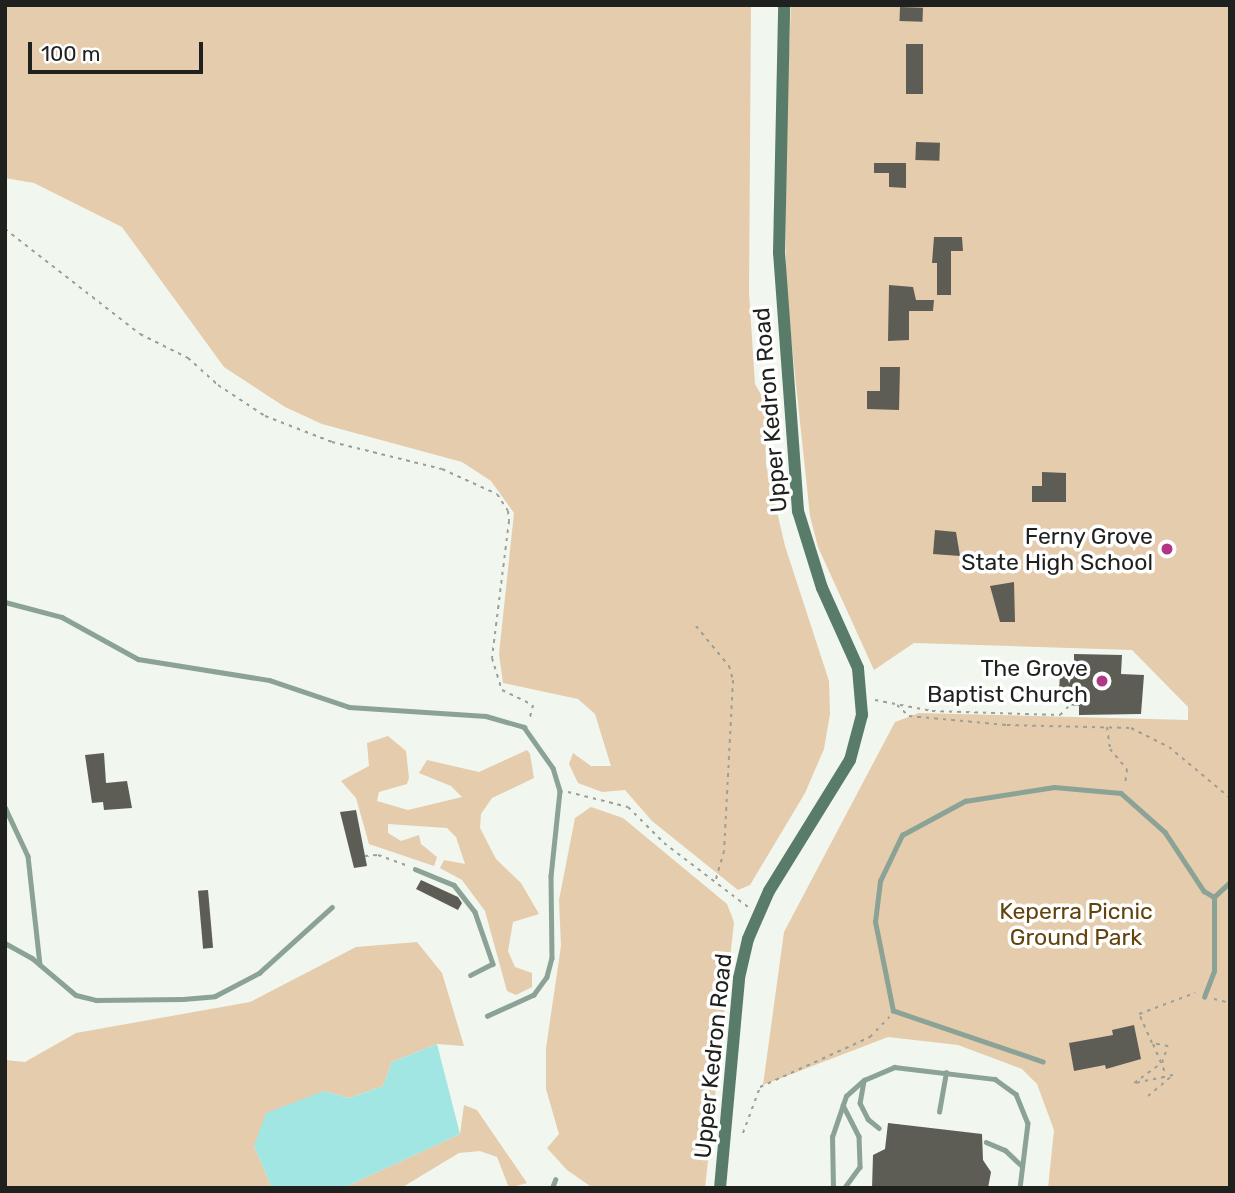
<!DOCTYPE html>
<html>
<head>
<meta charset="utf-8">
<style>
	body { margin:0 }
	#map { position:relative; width:1235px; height:1193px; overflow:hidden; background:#f1f6ee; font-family:Rubik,sans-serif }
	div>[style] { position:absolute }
	.green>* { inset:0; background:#e5ccac }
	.water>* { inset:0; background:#a1e6e3 }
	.building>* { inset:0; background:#5d5d56; transform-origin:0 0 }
	.path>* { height:2px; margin-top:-1px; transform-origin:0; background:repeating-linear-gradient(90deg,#9b9f99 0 3.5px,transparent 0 8.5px) }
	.service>* { height:4.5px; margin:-2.25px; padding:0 2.25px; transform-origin:2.25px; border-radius:2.25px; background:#8ba296 }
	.secondary>* { height:12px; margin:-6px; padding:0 6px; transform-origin:6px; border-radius:6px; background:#597b6a }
	.dots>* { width:19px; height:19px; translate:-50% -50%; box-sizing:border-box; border:4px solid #fff; border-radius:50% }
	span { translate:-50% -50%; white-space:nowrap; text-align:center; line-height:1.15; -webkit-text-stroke:7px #fff; paint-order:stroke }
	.street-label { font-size:23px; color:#1f211e }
	.poi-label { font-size:23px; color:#1f211e }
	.right { translate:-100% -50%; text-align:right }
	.park-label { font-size:23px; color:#63430d }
	.frame { position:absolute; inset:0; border:7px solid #1f211e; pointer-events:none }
	.scale { position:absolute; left:28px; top:42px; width:175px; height:32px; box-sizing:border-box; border:4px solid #1f211e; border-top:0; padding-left:9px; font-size:21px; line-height:24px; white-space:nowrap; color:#1f211e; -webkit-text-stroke:5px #fff; paint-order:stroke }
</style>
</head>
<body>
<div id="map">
	<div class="green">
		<i style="clip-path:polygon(5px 5px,751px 5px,749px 292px,755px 384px,765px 402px,766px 465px,785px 546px,829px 681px,830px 714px,824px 749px,805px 793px,750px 885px,738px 890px,652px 821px,625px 790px,602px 792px,578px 783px,569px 764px,573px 753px,591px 766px,611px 766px,595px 714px,578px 699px,503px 683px,499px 654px,514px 513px,491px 481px,462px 462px,322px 424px,285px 407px,224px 367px,122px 227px,34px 183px,5px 178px)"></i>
		<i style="clip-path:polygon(791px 5px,1230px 5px,1230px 1188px,1048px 1188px,1054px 1130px,1037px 1084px,1022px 1069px,958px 1045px,888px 1037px,763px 1085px,784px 932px,895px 722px,919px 713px,1188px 720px,1188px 707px,1132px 650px,914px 643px,874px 670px,818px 547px,810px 516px,786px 290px,785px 146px)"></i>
		<i style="clip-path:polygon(388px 736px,406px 751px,409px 778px,407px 784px,379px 792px,377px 801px,408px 810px,462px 797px,451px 786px,419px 773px,427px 760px,479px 772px,527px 750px,530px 754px,534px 778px,492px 798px,481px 814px,480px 828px,496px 859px,521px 883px,539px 914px,513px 922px,508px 951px,515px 967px,532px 973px,532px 987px,516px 995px,507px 991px,485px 911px,462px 880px,440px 868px,444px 860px,465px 864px,456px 837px,447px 828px,388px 824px,388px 833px,401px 841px,419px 835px,421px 844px,437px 857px,434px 866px,369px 844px,356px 798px,341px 781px,369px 766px,367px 743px)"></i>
		<i style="clip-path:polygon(591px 807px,623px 818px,727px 904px,734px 922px,705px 1188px,593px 1188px,567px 1170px,547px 1148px,559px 1134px,546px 1089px,546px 1048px,561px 946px,559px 900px,575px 818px)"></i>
		<i style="clip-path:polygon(417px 942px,442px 973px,464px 1046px,437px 1044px,392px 1062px,383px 1086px,349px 1098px,324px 1091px,254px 1146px,272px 1188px,5px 1188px,5px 1060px,25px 1062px,76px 1033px,250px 1002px,356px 947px)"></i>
		<i style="clip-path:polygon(464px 1105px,477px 1110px,527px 1183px,509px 1188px,497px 1157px,480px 1151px,459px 1153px,401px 1188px,343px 1188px,460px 1134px)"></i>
	</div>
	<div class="water">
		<i style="clip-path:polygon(437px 1044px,460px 1134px,343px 1188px,272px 1188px,254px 1146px,266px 1113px,324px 1091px,349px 1098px,383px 1086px,392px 1062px)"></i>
	</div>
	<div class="building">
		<i style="left:900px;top:7px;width:23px;height:14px;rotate:2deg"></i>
		<i style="left:906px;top:44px;width:17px;height:50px"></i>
		<i style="left:916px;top:142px;width:24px;height:18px;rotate:2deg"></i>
		<i style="clip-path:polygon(874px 163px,906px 163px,906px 188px,889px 187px,889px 173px,874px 173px)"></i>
		<i style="clip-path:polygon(934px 237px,962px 237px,963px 251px,951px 251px,951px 295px,937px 295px,937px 263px,932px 263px)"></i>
		<i style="clip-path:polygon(889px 285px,913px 287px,916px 300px,934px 300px,933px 311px,909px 311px,909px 340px,888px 341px)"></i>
		<i style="clip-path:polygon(880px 367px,900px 367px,899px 410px,867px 409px,867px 391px,880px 391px)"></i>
		<i style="clip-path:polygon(1042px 472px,1066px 473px,1066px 502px,1032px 502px,1032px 486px,1042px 486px)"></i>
		<i style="clip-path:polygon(935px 530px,956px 532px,960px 556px,933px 554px)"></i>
		<i style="clip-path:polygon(1014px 582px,1015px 622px,1000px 622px,990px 586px)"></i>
		<i style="clip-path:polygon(1074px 654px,1122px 655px,1121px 674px,1144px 675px,1141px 714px,1079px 715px,1079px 706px,1069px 705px,1069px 693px,1059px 692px,1060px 673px,1074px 674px)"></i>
		<i style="clip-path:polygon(104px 753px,106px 783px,127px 781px,132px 808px,104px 810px,103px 802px,92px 803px,85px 755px)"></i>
		<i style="clip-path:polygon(356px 810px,367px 866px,354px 868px,340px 812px)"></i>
		<i style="clip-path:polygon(421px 880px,458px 897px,462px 903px,458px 910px,416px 889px)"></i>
		<i style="left:208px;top:890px;width:58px;height:10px;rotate:85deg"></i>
		<i style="clip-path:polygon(1134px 1025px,1141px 1059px,1106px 1069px,1105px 1065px,1074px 1071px,1069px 1043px,1113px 1035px,1112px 1030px)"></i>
		<i style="clip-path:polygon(888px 1123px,982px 1134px,983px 1160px,991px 1172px,988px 1188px,872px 1188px,873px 1155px,885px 1149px)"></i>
	</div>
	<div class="path">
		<i style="left:5px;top:229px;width:171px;rotate:37.9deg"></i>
		<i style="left:140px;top:334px;width:54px;rotate:26.6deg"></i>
		<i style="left:188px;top:358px;width:40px;rotate:42deg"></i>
		<i style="left:218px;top:385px;width:56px;rotate:33.4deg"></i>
		<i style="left:265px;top:416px;width:72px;rotate:21.2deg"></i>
		<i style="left:332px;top:442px;width:113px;rotate:13.8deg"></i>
		<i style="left:442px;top:469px;width:60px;rotate:24.4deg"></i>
		<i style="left:497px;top:494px;width:20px;rotate:57deg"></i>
		<i style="left:508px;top:511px;width:10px;rotate:84deg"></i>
		<i style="left:509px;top:521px;width:138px;rotate:97.1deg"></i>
		<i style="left:492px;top:658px;width:34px;rotate:73deg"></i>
		<i style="left:502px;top:690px;width:34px;rotate:26deg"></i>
		<i style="left:533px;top:705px;width:16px;rotate:104deg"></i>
		<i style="left:696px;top:626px;width:52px;rotate:50.5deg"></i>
		<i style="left:729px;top:666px;width:15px;rotate:74deg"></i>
		<i style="left:733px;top:680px;width:171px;rotate:93deg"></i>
		<i style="left:724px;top:851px;width:29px;rotate:106deg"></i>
		<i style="left:875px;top:700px;width:58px;rotate:10.9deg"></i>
		<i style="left:932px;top:711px;width:128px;rotate:1.8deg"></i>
		<i style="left:1060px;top:715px;width:14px;rotate:-45deg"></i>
		<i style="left:897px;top:705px;width:16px;rotate:43deg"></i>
		<i style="left:909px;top:716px;width:98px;rotate:5.2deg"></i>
		<i style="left:1007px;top:725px;width:124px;rotate:1.4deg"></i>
		<i style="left:1131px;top:728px;width:42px;rotate:26.6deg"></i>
		<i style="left:1169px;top:747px;width:80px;rotate:39.9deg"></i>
		<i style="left:1107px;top:727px;width:22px;rotate:82deg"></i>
		<i style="left:1110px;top:749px;width:26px;rotate:50deg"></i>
		<i style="left:1127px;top:769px;width:17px;rotate:97deg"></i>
		<i style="left:568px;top:792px;width:62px;rotate:14deg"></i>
		<i style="left:628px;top:807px;width:51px;rotate:45deg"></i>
		<i style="left:664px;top:843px;width:106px;rotate:37.3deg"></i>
		<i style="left:365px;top:856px;width:13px;rotate:-4deg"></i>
		<i style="left:378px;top:855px;width:32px;rotate:20deg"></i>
		<i style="left:1214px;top:999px;width:16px;rotate:14deg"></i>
		<i style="left:1153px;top:1044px;width:33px;rotate:67deg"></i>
		<i style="left:1148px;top:1096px;width:33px;rotate:-40deg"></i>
		<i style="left:1173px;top:1075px;width:40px;rotate:168deg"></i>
		<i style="left:1134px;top:1083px;width:34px;rotate:-36deg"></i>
		<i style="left:1162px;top:1063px;width:18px;rotate:-71deg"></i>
		<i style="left:1168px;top:1046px;width:16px;rotate:-169deg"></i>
		<i style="left:1152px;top:1043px;width:32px;rotate:-114deg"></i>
		<i style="left:1139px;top:1014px;width:60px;rotate:-20.6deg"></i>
		<i style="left:743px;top:1133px;width:49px;rotate:-69.7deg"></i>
		<i style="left:760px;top:1087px;width:121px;rotate:-24.4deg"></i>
		<i style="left:870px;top:1037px;width:28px;rotate:-46deg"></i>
	</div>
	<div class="service">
		<i style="left:5px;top:602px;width:59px;rotate:14.7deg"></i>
		<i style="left:62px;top:617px;width:87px;rotate:28.9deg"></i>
		<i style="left:138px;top:659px;width:133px;rotate:9.1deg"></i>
		<i style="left:269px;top:680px;width:84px;rotate:18.6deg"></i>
		<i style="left:349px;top:707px;width:137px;rotate:3.8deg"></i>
		<i style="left:486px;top:716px;width:40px;rotate:16deg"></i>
		<i style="left:524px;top:727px;width:50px;rotate:54.7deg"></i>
		<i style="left:553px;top:768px;width:24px;rotate:73deg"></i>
		<i style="left:560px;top:791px;width:85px;rotate:96deg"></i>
		<i style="left:551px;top:876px;width:82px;rotate:89.3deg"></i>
		<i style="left:552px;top:958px;width:20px;rotate:105deg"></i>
		<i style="left:547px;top:977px;width:22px;rotate:126deg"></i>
		<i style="left:534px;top:995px;width:51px;rotate:155.5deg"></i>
		<i style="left:5px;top:807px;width:54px;rotate:64.9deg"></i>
		<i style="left:28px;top:856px;width:109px;rotate:83.7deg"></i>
		<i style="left:415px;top:869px;width:42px;rotate:22.3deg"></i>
		<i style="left:454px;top:885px;width:34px;rotate:52deg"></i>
		<i style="left:475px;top:912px;width:55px;rotate:70.9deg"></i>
		<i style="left:493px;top:964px;width:25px;rotate:153deg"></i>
		<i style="left:5px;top:943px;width:31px;rotate:29deg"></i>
		<i style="left:32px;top:958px;width:57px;rotate:40.1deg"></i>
		<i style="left:76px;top:995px;width:21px;rotate:14deg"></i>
		<i style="left:96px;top:1000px;width:87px;rotate:-0.7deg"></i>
		<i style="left:183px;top:999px;width:32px;rotate:-5deg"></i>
		<i style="left:215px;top:996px;width:50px;rotate:-27.6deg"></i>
		<i style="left:259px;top:973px;width:98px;rotate:-42.1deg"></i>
		<i style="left:1204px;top:997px;width:28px;rotate:-69deg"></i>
		<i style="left:1214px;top:971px;width:74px;rotate:-90deg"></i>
		<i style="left:1214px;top:897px;width:22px;rotate:-43deg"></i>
		<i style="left:1043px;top:1062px;width:158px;rotate:-161.2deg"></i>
		<i style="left:893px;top:1011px;width:91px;rotate:-101.4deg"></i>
		<i style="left:875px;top:922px;width:41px;rotate:-83deg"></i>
		<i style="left:880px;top:881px;width:51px;rotate:-64.4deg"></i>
		<i style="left:902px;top:835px;width:72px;rotate:-28.4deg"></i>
		<i style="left:965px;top:801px;width:90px;rotate:-8.9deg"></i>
		<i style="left:1054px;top:787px;width:67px;rotate:5.1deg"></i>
		<i style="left:1121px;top:793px;width:59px;rotate:41.6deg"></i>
		<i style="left:1165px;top:832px;width:71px;rotate:56.5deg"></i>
		<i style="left:1204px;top:891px;width:12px;rotate:31deg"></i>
		<i style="left:864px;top:1081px;width:22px;rotate:100deg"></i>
		<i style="left:860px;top:1103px;width:18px;rotate:63deg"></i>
		<i style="left:868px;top:1119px;width:14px;rotate:39deg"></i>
		<i style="left:843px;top:1105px;width:35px;rotate:63deg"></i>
		<i style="left:859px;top:1136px;width:31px;rotate:88deg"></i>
		<i style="left:860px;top:1167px;width:26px;rotate:126deg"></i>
		<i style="left:939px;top:1112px;width:40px;rotate:-80deg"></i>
		<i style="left:986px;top:1142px;width:21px;rotate:23deg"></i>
		<i style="left:1005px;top:1150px;width:23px;rotate:43deg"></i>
		<i style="left:552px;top:1188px;width:9px;rotate:-69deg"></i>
		<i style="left:833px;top:1188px;width:51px;rotate:-91.1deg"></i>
		<i style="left:832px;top:1137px;width:43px;rotate:-71.1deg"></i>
		<i style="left:846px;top:1096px;width:24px;rotate:-42deg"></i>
		<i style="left:864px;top:1080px;width:33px;rotate:-23deg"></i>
		<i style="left:894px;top:1067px;width:102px;rotate:6.8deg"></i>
		<i style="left:995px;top:1079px;width:26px;rotate:36deg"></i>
		<i style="left:1016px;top:1094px;width:31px;rotate:68deg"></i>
		<i style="left:1028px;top:1123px;width:65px;rotate:97deg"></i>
	</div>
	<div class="secondary">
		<i style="left:720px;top:1188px;width:211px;rotate:-84.8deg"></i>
		<i style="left:739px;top:978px;width:40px;rotate:-77deg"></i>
		<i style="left:748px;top:939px;width:52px;rotate:-66.4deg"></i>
		<i style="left:769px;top:891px;width:154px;rotate:-58.3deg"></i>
		<i style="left:850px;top:760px;width:47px;rotate:-75.1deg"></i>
		<i style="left:862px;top:715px;width:47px;rotate:-94.9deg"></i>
		<i style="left:858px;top:668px;width:88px;rotate:-114.2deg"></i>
		<i style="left:822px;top:588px;width:81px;rotate:-107.3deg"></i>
		<i style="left:798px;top:511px;width:259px;rotate:-94.2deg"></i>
		<i style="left:779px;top:253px;width:248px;rotate:-88.8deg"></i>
	</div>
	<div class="dots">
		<i style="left:1167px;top:549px;background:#b23686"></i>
		<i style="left:1102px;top:681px;background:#b23686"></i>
	</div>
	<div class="street-label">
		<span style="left:770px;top:410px;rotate:-95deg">Upper Kedron Road</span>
		<span style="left:713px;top:1056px;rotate:-84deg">Upper Kedron Road</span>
	</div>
	<div class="poi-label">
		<span class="right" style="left:1153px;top:549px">Ferny Grove<br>State High School</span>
		<span class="right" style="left:1088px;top:681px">The Grove<br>Baptist Church</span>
	</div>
	<div class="park-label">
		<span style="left:1076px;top:924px">Keperra Picnic<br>Ground Park</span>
	</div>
	<div class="frame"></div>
	<div class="scale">100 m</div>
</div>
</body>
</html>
